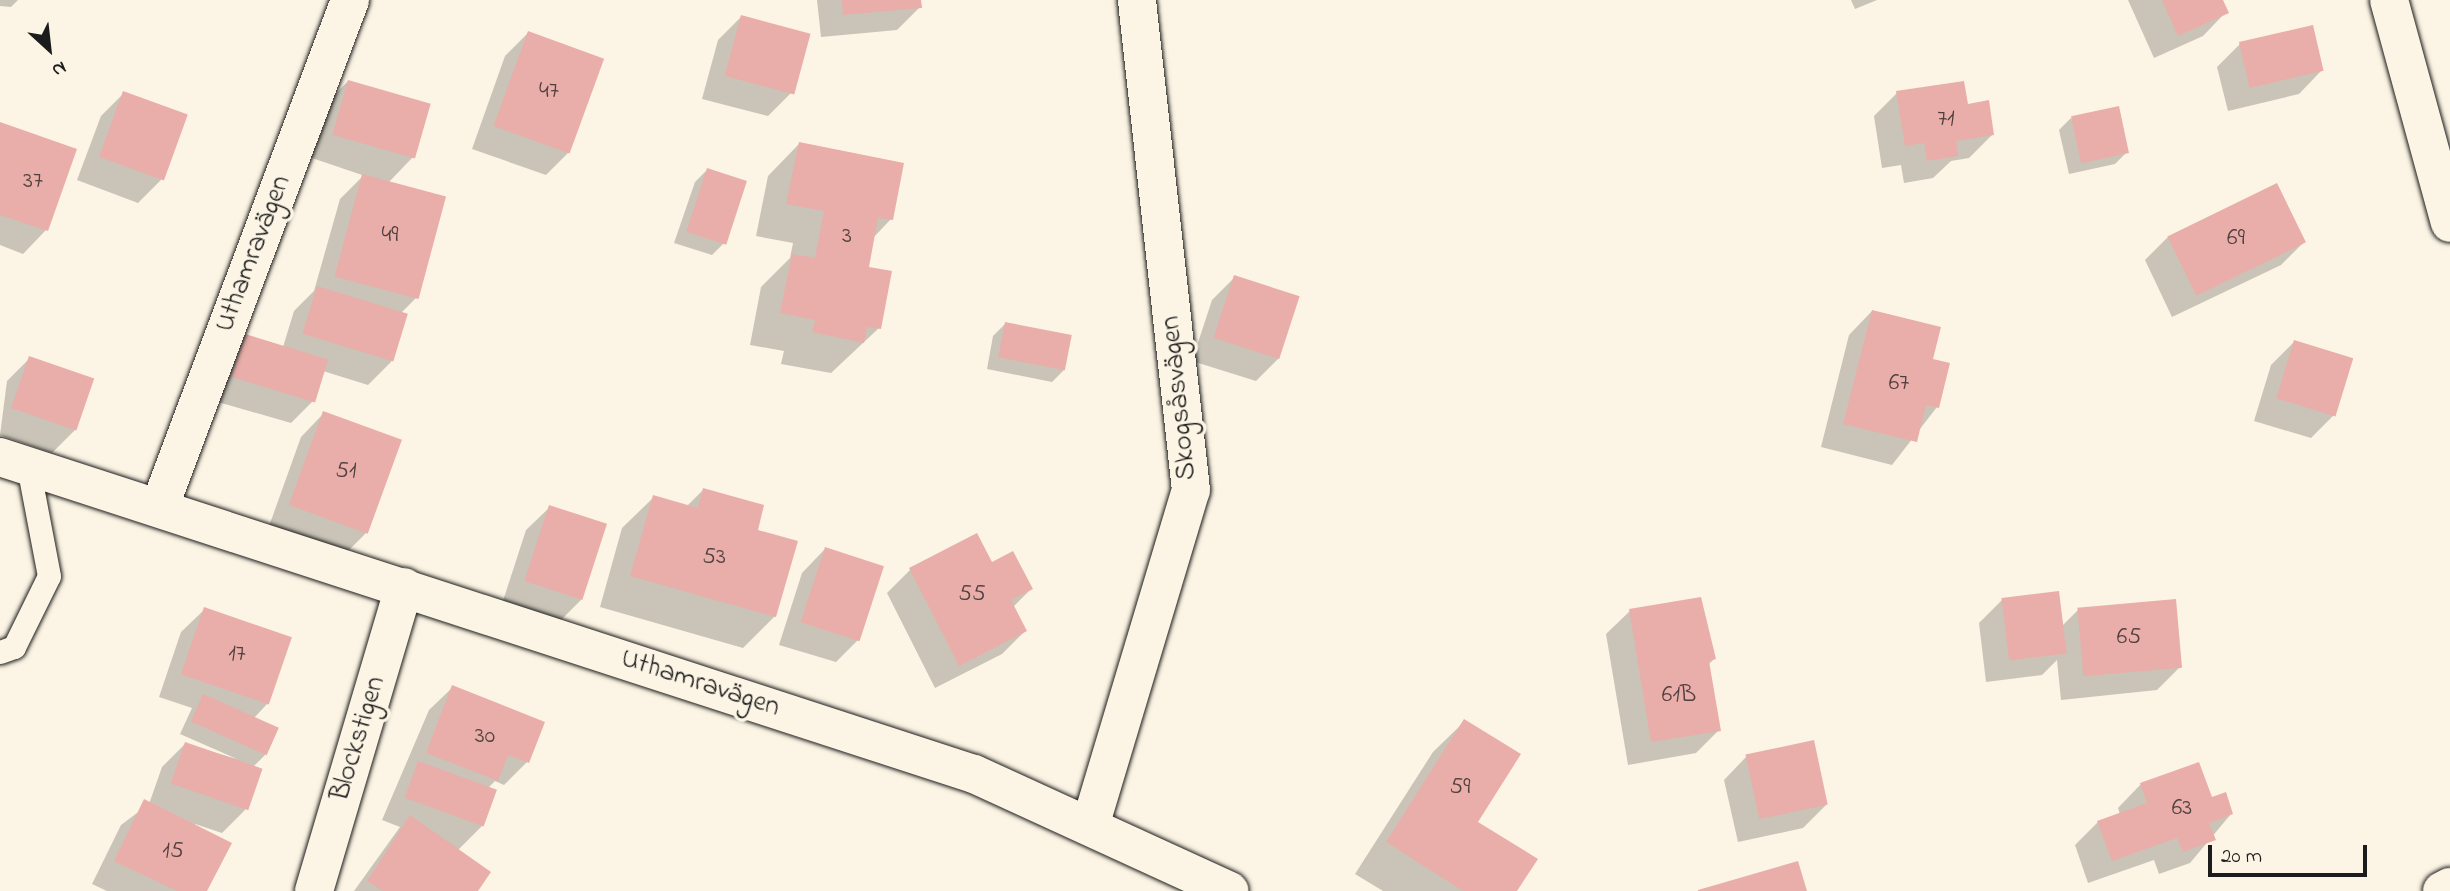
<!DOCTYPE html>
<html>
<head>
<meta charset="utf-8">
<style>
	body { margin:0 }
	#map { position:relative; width:2450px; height:891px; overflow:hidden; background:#fcf5e5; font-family:"Indie Flower",sans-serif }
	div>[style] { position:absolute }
	.shadow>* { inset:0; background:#0003 }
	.building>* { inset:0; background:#e9aea9; transform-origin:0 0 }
	.roads { filter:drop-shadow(0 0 2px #1c1c1c) drop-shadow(0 0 2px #1c1c1c) }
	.lane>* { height:23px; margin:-11.5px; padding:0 11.5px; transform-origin:11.5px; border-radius:11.5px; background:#fcf5e5 }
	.street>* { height:38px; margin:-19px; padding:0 19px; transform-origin:19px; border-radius:19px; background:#fcf5e5 }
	span { translate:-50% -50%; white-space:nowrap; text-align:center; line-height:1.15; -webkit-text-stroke:7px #fcf5e5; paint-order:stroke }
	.number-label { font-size:24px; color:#4f403f }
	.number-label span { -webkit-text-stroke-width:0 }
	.street-label { font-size:28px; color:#1c1c1c }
	.north { position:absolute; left:14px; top:14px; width:70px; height:70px; -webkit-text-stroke:5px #fcf5e5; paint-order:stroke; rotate:153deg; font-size:19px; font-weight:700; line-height:28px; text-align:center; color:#1c1c1c }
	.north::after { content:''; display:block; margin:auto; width:24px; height:32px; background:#1c1c1c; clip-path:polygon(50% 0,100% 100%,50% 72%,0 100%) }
	.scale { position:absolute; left:2208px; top:845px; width:159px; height:32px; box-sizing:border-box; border:4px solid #1c1c1c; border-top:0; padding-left:9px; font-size:21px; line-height:24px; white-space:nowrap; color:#1c1c1c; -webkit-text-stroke:5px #fcf5e5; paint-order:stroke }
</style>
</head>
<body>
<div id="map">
	<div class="shadow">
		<i style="clip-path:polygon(0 0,18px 0,11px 7px,0 6px)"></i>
		<i style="clip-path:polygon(817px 0,919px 0,920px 7px,897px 30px,821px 37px)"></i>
		<i style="clip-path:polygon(1851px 0,1877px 0,1855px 9px)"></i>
		<i style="clip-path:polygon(2128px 0,2221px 0,2226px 12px,2203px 36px,2154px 58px)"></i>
		<i style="clip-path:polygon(741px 17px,791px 93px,768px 116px,702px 99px,718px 40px)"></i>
		<i style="clip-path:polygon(528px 33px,569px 152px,546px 175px,472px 149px,505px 56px)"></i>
		<i style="clip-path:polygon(2240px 44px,2322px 70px,2299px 94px,2228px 111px,2217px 67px)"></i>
		<i style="clip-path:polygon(348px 81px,413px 157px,388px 183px,416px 298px,400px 314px,391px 362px,368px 385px,323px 371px,314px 400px,291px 423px,211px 400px,223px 359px,246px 336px,283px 347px,294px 311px,314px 291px,340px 199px,363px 176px,371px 178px,309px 157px,325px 105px)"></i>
		<i style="clip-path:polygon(124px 93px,161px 180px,138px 203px,77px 180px,101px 116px)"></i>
		<i style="clip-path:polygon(1897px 93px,1966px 106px,1992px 135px,1969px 158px,1951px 161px,1933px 178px,1904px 183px,1901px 165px,1882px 168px,1874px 116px)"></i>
		<i style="clip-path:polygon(2071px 118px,2127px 152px,2115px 164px,2069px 174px,2059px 130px)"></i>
		<i style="clip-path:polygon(0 124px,46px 230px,23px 254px,0 245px)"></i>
		<i style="clip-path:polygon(799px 144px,891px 219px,873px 238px,867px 269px,879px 328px,831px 373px,781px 364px,784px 351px,750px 345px,761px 287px,790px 258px,793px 243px,756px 236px,768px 176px)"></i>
		<i style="clip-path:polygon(707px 170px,724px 243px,712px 255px,674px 243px,695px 182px)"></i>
		<i style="clip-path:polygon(2277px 185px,2304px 242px,2281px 265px,2172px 317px,2145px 260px,2168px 237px)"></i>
		<i style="clip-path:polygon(1235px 277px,1279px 358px,1256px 381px,1192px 361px,1212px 300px)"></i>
		<i style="clip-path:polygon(1872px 311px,1931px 360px,1937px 407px,1892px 465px,1821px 447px,1849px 335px)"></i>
		<i style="clip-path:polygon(1005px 324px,1064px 370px,1052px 382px,987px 369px,993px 336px)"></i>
		<i style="clip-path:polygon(2294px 342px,2334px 415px,2311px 438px,2254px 421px,2271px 365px)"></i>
		<i style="clip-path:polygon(30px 358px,92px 379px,75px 430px,52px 453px,0 435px,7px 381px)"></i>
		<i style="clip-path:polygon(324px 413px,367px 532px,343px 556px,268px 529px,301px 437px)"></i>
		<i style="clip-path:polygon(703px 490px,755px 531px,775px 616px,743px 648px,600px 607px,622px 528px,654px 497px,686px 507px)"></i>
		<i style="clip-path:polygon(550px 507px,581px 600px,558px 623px,502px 604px,526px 530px)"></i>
		<i style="clip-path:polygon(976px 535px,991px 564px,1031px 589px,1013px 607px,1025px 631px,1002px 654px,935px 688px,887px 593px,910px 570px)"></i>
		<i style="clip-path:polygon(825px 549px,859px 639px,836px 662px,779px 645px,802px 573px)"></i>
		<i style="clip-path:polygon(2002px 600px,2062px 626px,2078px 610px,2180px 667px,2157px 690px,2061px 700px,2057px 660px,2042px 675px,1986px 682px,1979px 623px)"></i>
		<i style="clip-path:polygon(205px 609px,268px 703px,253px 719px,265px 755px,252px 768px,245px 810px,222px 833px,195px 824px,205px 891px,107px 891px,92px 884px,121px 825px,149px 804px,162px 767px,185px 744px,237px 759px,180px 734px,192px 708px,159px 697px,181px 632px)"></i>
		<i style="clip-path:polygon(1630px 611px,1714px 659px,1708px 665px,1719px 730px,1696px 753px,1628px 765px,1606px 634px)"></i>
		<i style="clip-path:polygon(453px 687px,527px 762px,504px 785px,495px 781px,487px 789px,482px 826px,457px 851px,476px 891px,354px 891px,400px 827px,382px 820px,429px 710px)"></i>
		<i style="clip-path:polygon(1465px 721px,1476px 822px,1515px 891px,1383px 891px,1355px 874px,1433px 752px)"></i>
		<i style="clip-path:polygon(1747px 756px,1826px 805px,1803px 828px,1738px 842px,1724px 780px)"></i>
		<i style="clip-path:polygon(2141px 784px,2211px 800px,2231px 814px,2190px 863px,2159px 874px,2154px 860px,2088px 883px,2075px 845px,2098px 822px,2120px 814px,2118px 808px)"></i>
	</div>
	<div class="building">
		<i style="clip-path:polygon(842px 0,921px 0,922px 8px,843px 15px)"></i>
		<i style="clip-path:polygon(2162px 0,2223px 0,2229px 13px,2178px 36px)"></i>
		<i style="left:741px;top:15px;width:72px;height:63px;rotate:15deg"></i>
		<i style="left:2313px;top:25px;width:47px;height:76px;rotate:77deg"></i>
		<i style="left:528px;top:31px;width:81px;height:101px;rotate:20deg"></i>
		<i style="left:348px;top:80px;width:86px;height:57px;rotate:16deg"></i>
		<i style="clip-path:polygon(1964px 81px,1968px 104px,1989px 100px,1994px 135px,1956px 141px,1958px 156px,1927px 161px,1924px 143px,1905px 146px,1896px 91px)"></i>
		<i style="left:123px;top:91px;width:69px;height:70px;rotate:20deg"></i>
		<i style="left:2119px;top:106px;width:48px;height:49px;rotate:78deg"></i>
		<i style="clip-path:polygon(0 122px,77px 149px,48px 231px,0 215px)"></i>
		<i style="clip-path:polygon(799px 142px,904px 163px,893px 220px,878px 218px,869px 267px,892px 271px,881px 329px,867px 327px,864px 343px,812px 332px,815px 320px,780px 313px,792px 254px,815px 258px,824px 211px,786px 204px)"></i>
		<i style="left:707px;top:168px;width:42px;height:67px;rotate:18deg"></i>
		<i style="left:362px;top:174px;width:87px;height:106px;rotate:15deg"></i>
		<i style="left:2277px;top:183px;width:66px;height:122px;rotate:64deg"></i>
		<i style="left:1234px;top:275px;width:69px;height:66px;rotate:18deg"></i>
		<i style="left:317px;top:286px;width:95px;height:50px;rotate:17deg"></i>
		<i style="clip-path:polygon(1872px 310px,1941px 327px,1933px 359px,1950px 363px,1939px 408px,1926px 405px,1917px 442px,1843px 424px)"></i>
		<i style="left:1005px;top:322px;width:68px;height:36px;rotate:11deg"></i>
		<i style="left:245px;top:334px;width:87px;height:45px;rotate:17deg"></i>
		<i style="left:2294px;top:340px;width:62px;height:61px;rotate:17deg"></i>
		<i style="left:29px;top:356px;width:69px;height:55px;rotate:19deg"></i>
		<i style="left:323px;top:411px;width:84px;height:100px;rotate:20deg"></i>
		<i style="clip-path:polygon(703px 488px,764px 505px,758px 530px,798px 541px,776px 617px,630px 576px,653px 495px,698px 508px)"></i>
		<i style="left:549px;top:505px;width:61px;height:80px;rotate:18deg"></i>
		<i style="clip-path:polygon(977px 533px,992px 562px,1013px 551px,1033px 589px,1011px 600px,1027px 631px,959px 666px,909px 568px)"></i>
		<i style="left:825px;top:547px;width:62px;height:79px;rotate:18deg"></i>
		<i style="left:2059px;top:591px;width:63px;height:58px;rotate:83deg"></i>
		<i style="clip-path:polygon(1701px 597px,1716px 659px,1709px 661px,1721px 731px,1651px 742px,1629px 609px)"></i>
		<i style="left:2176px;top:599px;width:69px;height:99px;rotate:85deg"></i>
		<i style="left:204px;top:607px;width:93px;height:71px;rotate:19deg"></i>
		<i style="clip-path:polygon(452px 685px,545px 722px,529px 763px,508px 755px,498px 781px,426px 753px)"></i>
		<i style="left:203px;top:694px;width:83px;height:30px;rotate:24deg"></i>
		<i style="clip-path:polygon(1464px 719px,1521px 754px,1478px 822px,1538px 859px,1517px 891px,1463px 891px,1386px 842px)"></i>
		<i style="left:1814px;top:740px;width:66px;height:70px;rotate:78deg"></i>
		<i style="left:185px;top:742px;width:82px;height:44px;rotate:19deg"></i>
		<i style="left:418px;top:761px;width:84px;height:39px;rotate:20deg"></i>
		<i style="clip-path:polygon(2199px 762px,2212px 797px,2226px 792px,2233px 814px,2209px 823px,2216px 840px,2183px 852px,2177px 838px,2112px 861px,2097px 821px,2147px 803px,2140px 783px)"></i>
		<i style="clip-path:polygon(144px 799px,232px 843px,207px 891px,177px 891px,114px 861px)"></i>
		<i style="clip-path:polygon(410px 815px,491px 872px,478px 891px,383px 891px,367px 881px)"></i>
		<i style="clip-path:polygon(1798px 861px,1807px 891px,1698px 891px,1698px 890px)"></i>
	</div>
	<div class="roads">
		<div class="lane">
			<i style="left:0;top:652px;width:15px;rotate:-20deg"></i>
			<i style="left:14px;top:647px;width:79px;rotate:-63.8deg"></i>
			<i style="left:49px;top:576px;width:112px;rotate:-100.8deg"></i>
		</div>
		<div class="street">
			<i style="left:2389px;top:0;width:231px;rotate:74.7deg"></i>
			<i style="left:0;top:457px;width:1024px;rotate:18.03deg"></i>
			<i style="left:974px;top:774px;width:281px;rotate:24.6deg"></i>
			<i style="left:159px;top:508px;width:543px;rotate:-69.39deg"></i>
			<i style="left:1090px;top:826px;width:351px;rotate:-73.3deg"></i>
			<i style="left:1191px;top:490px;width:493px;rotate:-96.3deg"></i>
			<i style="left:314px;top:891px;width:317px;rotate:-73.5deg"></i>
			<i style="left:2442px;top:891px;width:9px;rotate:-27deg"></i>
		</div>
	</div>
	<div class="number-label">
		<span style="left:549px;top:92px">47</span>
		<span style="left:1946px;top:120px">71</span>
		<span style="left:33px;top:182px">37</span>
		<span style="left:390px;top:236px">49</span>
		<span style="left:847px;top:237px">3</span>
		<span style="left:2236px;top:239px">69</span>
		<span style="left:1899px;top:384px">67</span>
		<span style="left:346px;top:472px">51</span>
		<span style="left:714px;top:558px">53</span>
		<span style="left:972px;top:595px">55</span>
		<span style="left:2129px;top:638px">65</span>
		<span style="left:237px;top:655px">17</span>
		<span style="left:1679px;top:696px">61B</span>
		<span style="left:485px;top:737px">30</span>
		<span style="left:1460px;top:788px">59</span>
		<span style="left:2182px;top:809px">63</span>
		<span style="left:173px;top:852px">15</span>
	</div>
	<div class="street-label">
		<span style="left:254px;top:254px;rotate:-69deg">Uthamravägen</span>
		<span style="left:1180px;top:398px;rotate:-96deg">Skogsåsvägen</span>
		<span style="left:700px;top:684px;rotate:18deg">Uthamravägen</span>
		<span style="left:359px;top:739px;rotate:-73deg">Blockstigen</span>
	</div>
	<div class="north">N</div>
	<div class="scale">20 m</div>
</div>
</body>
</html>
